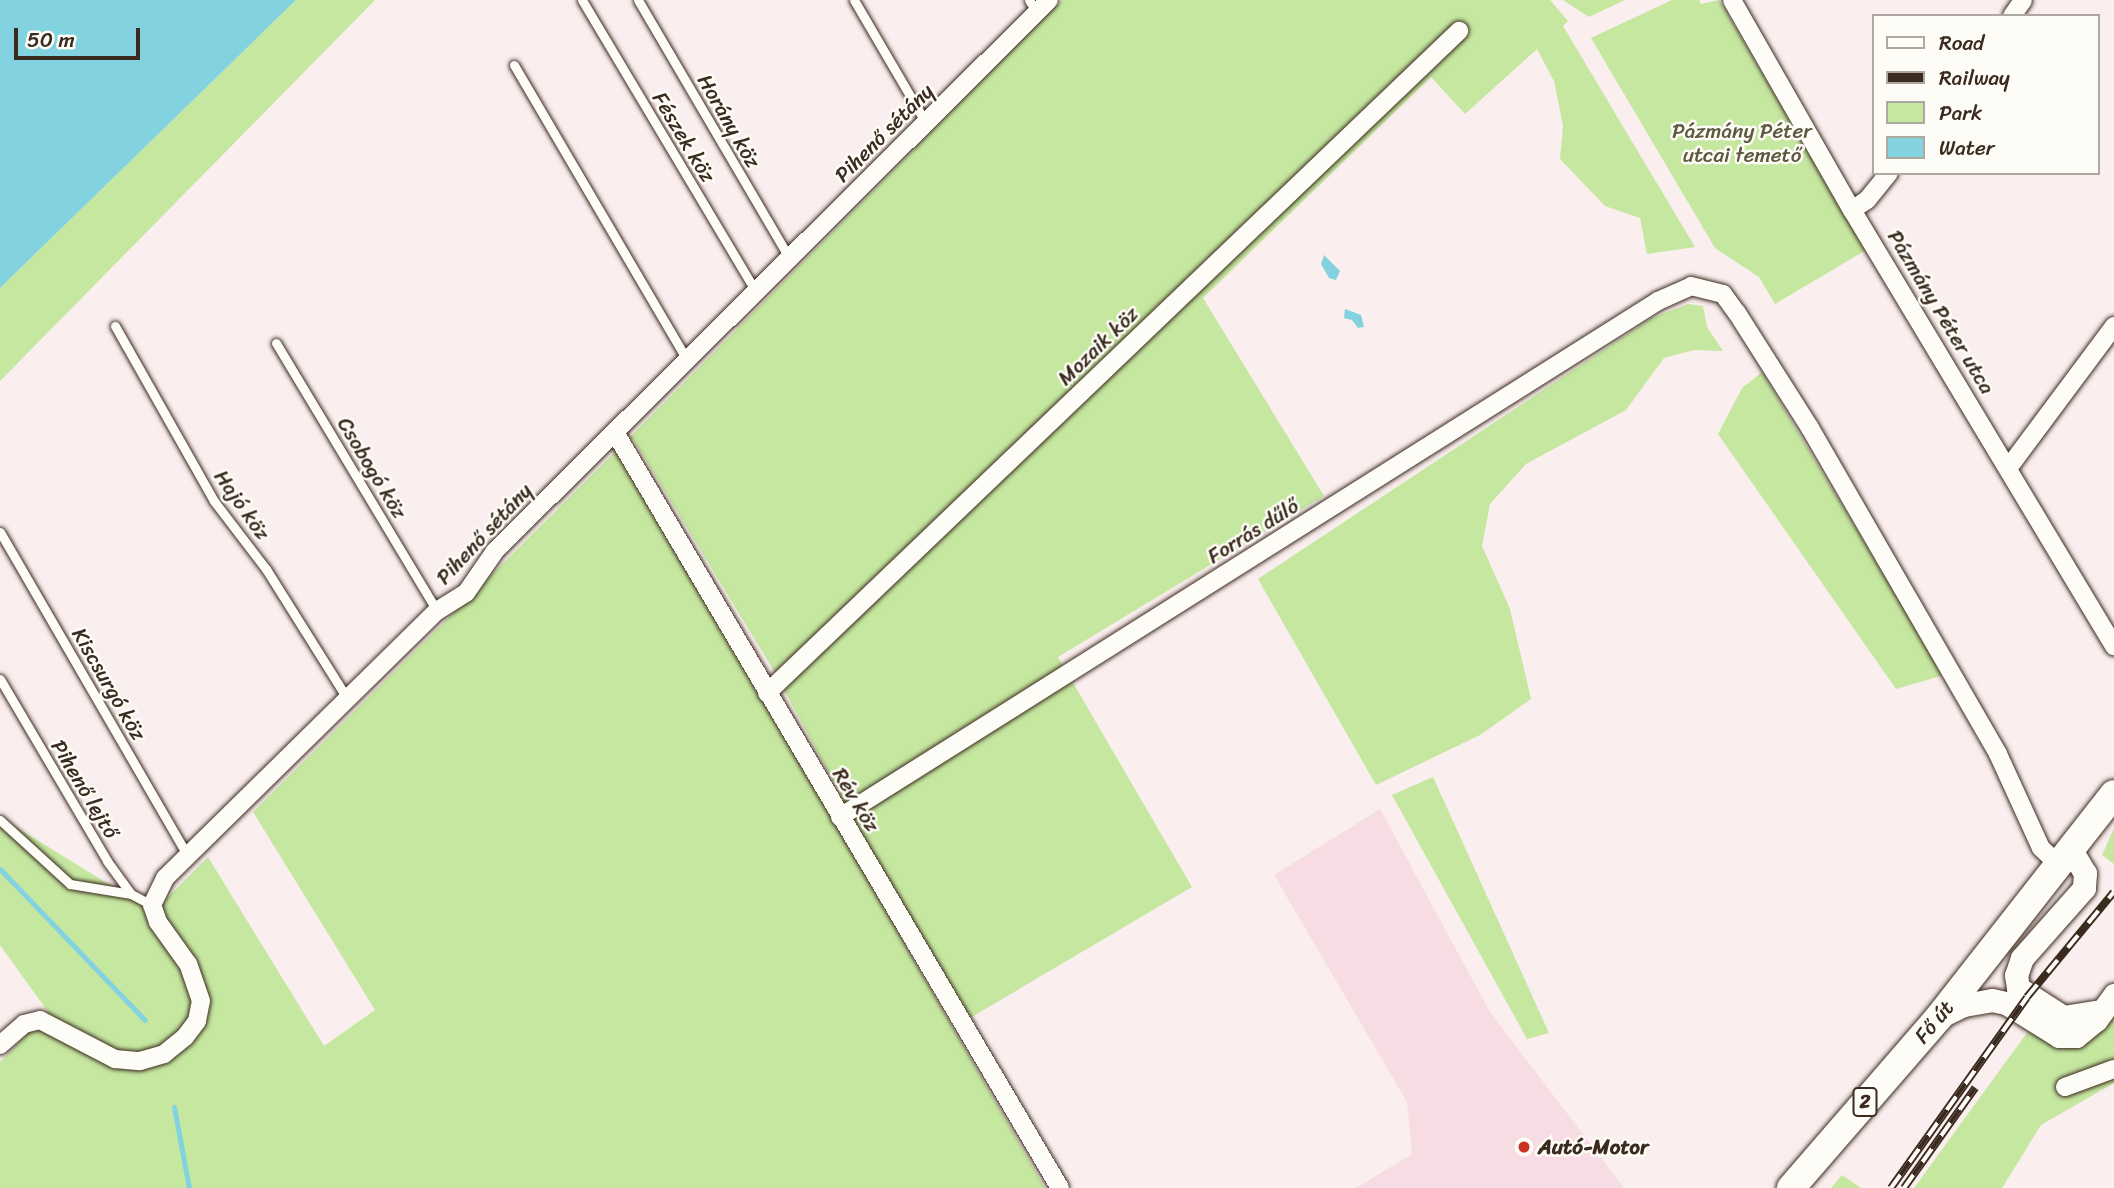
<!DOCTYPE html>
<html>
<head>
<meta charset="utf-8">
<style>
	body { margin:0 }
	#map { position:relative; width:2114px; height:1188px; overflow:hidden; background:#faeeee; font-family:Sriracha,sans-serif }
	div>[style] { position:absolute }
	.built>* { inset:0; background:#f7dde3 }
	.green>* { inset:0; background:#c5e7a0 }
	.water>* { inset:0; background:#83d2e0 }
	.stream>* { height:5px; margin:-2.5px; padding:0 2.5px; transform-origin:2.5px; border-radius:2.5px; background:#83d2e0 }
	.roads { filter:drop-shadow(0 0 2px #3b2a1e) drop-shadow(0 0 2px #3b2a1e) }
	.service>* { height:9px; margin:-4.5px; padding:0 4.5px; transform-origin:4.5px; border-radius:4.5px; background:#fdfcf7 }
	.minor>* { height:18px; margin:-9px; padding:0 9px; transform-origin:9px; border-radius:9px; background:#fdfcf7 }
	.tertiary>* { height:23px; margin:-11.5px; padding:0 11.5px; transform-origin:11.5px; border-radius:11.5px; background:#fdfcf7 }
	.primary>* { height:28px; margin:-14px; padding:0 14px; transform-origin:14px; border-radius:14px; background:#fdfcf7 }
	.rail>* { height:8px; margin-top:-4px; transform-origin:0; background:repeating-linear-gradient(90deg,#fdfcf7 0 16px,#3b2a1e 0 32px); box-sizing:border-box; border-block:2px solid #3b2a1e }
	.dots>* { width:19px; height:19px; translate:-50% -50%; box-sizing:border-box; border:4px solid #fdfcf7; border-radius:50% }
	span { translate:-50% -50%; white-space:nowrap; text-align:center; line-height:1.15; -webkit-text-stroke:5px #fdfcf7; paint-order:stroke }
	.shield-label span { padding:2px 5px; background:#fdfcf7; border:2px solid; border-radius:5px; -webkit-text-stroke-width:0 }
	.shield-label { font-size:19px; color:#3b2a1e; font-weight:700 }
	.street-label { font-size:21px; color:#3b2a1e }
	.park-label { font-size:21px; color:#5e593e }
	.poi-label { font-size:21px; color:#3b2a1e; font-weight:700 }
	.left { translate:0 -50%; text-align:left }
	.legend { position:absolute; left:1872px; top:14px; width:228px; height:161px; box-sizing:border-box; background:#fdfcf7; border:2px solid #afa8a0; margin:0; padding:9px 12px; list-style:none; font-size:21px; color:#3b2a1e }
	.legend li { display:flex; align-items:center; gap:14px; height:35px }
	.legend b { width:35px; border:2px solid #afa8a0 }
	.scale { position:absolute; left:14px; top:28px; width:126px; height:32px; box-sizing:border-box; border:4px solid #3b2a1e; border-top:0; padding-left:9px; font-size:21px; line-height:24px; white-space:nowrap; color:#3b2a1e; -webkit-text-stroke:5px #fdfcf7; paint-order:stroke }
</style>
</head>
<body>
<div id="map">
	<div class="built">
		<i style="clip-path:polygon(1380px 809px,1490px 1012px,1624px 1188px,1356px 1188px,1412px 1154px,1407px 1102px,1274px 875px)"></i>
	</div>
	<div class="green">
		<i style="clip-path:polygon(296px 0,375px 0,0 381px,0 288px)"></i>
		<i style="clip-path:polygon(1062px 0,1550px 0,1568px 21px,1563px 26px,1695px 247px,1647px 254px,1640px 218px,1605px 206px,1560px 159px,1563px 126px,1554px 81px,1537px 49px,1465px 114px,1431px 77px,1203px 298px,1324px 496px,1058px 657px,1192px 887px,970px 1018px,857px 825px,771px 666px,633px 439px,627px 440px)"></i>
		<i style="clip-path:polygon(1563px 0,1625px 0,1589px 17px)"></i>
		<i style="clip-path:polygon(1672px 0,1699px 0,1701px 4px,1719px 0,1866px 250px,1775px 304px,1759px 277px,1715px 248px,1591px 38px)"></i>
		<i style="clip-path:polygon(1688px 304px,1703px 306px,1707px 327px,1723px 351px,1694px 350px,1664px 358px,1626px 410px,1526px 464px,1490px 504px,1482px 546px,1510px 609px,1531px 699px,1480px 735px,1376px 785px,1258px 579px,1652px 318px)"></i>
		<i style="clip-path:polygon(1762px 372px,1944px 675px,1896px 689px,1718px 434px,1742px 388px)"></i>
		<i style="clip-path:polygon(619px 448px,1045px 1188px,0 1188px,0 1062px,48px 1012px,0 945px,0 817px,147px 908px,157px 908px,208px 857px,324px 1046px,375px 1010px,253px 812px)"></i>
		<i style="clip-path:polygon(1433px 777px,1549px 1033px,1527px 1039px,1392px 795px)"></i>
		<i style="clip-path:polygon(2114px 828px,2114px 864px,2102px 855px)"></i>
		<i style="clip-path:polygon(2114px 1017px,2114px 1083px,2041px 1125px,2002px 1188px,1914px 1188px,2029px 1030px,2049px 1044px,2075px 1048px,2090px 1042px)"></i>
		<i style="clip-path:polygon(1842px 1175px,1861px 1188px,1831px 1188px)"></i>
	</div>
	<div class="water">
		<i style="clip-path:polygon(0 0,296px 0,0 288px)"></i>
		<i style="clip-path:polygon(1324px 255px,1340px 271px,1336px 280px,1329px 278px,1321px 264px)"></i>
		<i style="clip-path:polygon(1345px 309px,1361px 315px,1364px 327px,1358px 328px,1352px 320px,1344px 318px)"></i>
	</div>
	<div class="stream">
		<i style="left:0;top:869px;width:209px;rotate:46.2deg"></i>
		<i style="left:174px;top:1107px;width:82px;rotate:79.5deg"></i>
	</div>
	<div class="roads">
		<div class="service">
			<i style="left:582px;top:0;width:340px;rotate:59.2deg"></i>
			<i style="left:638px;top:0;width:300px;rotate:59.6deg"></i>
			<i style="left:854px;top:0;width:143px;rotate:59.7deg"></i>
			<i style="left:1029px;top:0;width:15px;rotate:58deg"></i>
			<i style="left:514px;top:65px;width:340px;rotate:59.6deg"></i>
			<i style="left:115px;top:326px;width:201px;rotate:60.5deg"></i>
			<i style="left:214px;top:501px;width:86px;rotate:52.6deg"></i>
			<i style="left:266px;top:569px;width:152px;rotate:57.9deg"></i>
			<i style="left:276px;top:343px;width:313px;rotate:59deg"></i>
			<i style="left:0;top:532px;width:373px;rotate:59.9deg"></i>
			<i style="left:0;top:679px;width:211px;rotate:59.5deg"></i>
			<i style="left:107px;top:861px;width:41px;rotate:54deg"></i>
			<i style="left:131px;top:894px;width:24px;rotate:28deg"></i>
			<i style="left:0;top:820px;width:95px;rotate:42.4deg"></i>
			<i style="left:70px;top:884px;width:62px;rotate:9.3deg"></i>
		</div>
		<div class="minor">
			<i style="left:1732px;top:0;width:242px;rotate:60.3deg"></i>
			<i style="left:1852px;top:210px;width:509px;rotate:59deg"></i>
			<i style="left:2012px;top:16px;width:19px;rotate:-55deg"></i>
			<i style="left:1852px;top:210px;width:18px;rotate:-34deg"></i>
			<i style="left:1867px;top:200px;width:35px;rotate:-51deg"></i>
			<i style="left:616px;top:434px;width:875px;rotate:59.51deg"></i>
			<i style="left:2009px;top:467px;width:176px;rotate:-53.3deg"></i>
			<i style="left:767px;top:693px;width:958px;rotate:-43.73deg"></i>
			<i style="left:840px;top:817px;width:967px;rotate:-32.24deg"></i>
			<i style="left:1658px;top:301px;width:36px;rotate:-24deg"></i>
			<i style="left:1691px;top:286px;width:33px;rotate:14deg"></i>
			<i style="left:1723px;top:294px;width:24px;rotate:54deg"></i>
			<i style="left:1737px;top:313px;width:136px;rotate:57.6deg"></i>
			<i style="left:1810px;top:428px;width:376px;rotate:60deg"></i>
			<i style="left:1998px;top:754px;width:103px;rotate:65.4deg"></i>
			<i style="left:2041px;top:848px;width:25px;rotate:43deg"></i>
			<i style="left:0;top:1045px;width:32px;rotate:-41deg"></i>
			<i style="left:24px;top:1024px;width:16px;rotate:-14deg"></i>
			<i style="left:40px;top:1020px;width:85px;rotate:27.5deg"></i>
			<i style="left:115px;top:1059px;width:25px;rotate:5deg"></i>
			<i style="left:140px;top:1061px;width:25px;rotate:-16deg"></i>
			<i style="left:164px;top:1054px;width:27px;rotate:-39deg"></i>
			<i style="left:185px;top:1037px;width:20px;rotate:-53deg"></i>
			<i style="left:197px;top:1021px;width:20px;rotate:-79deg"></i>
			<i style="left:201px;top:1001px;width:39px;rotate:-109deg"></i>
			<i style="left:188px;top:964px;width:52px;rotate:-125.5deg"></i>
			<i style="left:158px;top:922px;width:18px;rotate:-109deg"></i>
			<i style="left:152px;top:905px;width:30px;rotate:-64deg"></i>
			<i style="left:165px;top:878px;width:381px;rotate:-44.5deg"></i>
			<i style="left:437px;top:611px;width:34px;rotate:-32deg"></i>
			<i style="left:466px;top:593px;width:51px;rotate:-55.4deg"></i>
			<i style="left:495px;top:551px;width:781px;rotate:-44.84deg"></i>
			<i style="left:2065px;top:1087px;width:52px;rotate:-20.2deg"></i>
		</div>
		<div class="tertiary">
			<i style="left:2071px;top:850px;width:27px;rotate:59deg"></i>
			<i style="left:2085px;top:873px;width:15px;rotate:94deg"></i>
			<i style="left:2084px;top:888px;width:94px;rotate:131.5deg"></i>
			<i style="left:2022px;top:958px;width:18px;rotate:109deg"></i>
			<i style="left:2016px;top:975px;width:13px;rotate:81deg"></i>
			<i style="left:2018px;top:988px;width:54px;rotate:32.8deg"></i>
			<i style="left:2063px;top:1017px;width:38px;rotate:-9deg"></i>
			<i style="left:1939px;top:1017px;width:28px;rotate:-26deg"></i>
			<i style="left:1964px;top:1005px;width:28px;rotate:-10deg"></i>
			<i style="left:1992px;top:1000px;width:14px;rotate:12deg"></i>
			<i style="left:2006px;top:1003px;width:62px;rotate:31.9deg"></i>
			<i style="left:2059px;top:1036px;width:17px"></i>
			<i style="left:2076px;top:1036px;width:26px;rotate:-39deg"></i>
			<i style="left:2096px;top:1020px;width:31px;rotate:-54deg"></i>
		</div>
		<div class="primary">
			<i style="left:1791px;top:1188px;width:226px;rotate:-49.1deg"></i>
			<i style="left:1939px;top:1017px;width:283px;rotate:-51.9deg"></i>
		</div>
	</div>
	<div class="rail">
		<i style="left:1891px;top:1188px;width:234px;rotate:-54.5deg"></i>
		<i style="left:2027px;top:997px;width:136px;rotate:-50.4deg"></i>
		<i style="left:1904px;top:1188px;width:123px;rotate:-54.6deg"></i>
	</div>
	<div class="dots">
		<i style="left:1524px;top:1147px;background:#c8321e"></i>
	</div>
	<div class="shield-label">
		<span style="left:1865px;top:1102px">2</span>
	</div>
	<div class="street-label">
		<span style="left:729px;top:121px;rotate:60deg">Horány köz</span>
		<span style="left:884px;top:133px;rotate:-45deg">Pihenő sétány</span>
		<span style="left:684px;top:137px;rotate:59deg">Fészek köz</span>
		<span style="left:1941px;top:312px;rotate:59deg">Pázmány Péter utca</span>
		<span style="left:1098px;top:346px;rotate:-44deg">Mozaik köz</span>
		<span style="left:372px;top:468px;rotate:59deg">Csobogó köz</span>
		<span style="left:242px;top:505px;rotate:55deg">Hajó köz</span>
		<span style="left:1253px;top:531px;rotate:-32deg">Forrás dűlő</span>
		<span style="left:484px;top:534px;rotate:-47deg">Pihenő sétány</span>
		<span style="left:109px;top:684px;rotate:60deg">Kiscsurgó köz</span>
		<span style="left:85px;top:789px;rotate:59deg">Pihenő lejtő</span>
		<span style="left:856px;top:800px;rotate:59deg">Rév köz</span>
		<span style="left:1934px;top:1022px;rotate:-50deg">Fő út</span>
	</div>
	<div class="park-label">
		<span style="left:1742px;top:143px">Pázmány Péter<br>utcai temető</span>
	</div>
	<div class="poi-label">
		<span class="left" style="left:1538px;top:1147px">Autó-Motor</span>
	</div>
	<ul class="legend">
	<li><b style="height:9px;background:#fdfcf7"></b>Road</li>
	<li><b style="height:9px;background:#3b2a1e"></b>Railway</li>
	<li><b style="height:19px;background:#c5e7a0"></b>Park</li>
	<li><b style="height:19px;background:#83d2e0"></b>Water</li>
	</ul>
	<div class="scale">50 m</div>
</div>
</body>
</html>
